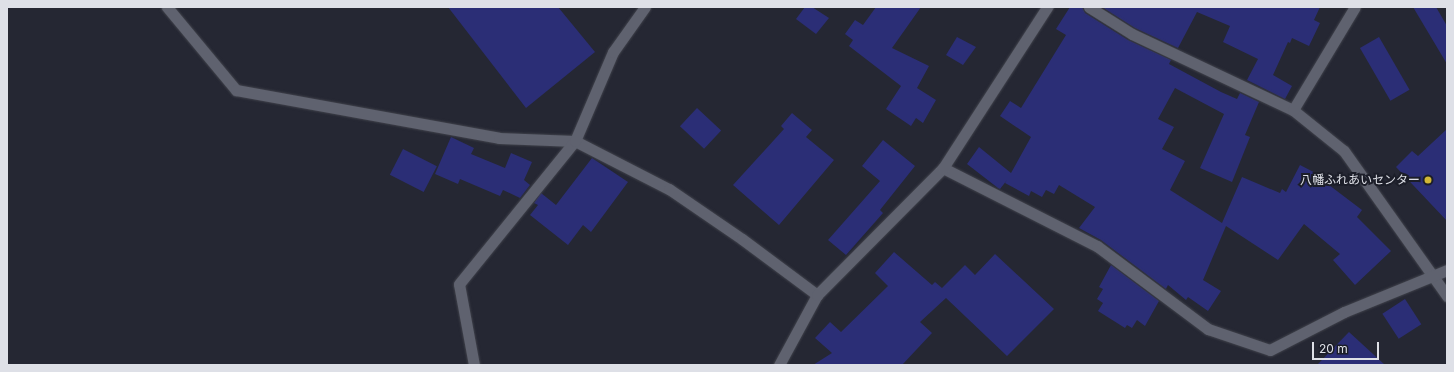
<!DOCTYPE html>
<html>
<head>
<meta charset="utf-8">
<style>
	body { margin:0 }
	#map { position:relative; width:1454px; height:372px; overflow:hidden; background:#252733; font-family:Inter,"Noto Sans JP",sans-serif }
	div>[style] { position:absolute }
	.building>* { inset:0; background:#2b2e76; transform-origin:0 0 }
	.roads { filter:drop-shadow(0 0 1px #40424b) drop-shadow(0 0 1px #40424b) }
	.minor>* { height:11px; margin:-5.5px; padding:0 5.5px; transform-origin:5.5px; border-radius:5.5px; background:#5f626f }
	.dots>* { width:11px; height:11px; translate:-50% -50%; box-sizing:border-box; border:2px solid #1c1e29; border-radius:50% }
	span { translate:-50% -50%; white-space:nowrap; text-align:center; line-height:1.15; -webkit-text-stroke:4px #1c1e29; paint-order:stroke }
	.poi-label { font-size:12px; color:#dee0e7 }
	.right { translate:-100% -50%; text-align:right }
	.frame { position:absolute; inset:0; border:8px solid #dee0e7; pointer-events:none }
	.scale { position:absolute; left:1312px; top:342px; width:67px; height:18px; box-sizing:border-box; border:2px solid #dee0e7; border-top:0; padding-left:5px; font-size:12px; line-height:14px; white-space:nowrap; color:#dee0e7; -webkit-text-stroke:3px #1c1e29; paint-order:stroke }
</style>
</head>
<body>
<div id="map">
	<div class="building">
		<i style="clip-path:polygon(448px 7px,558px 7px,595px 52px,526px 108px)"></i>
		<i style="clip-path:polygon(805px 7px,812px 7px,829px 18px,816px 34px,796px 19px)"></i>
		<i style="clip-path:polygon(876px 7px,921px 7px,892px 48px,929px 66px,917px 88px,936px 100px,923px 123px,916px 118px,911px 126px,886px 109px,901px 86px,849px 46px,853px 40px,845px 34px,855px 20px,863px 25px)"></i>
		<i style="clip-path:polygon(1070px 7px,1082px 7px,1085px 13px,1128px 40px,1171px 60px,1169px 64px,1221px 92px,1237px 99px,1240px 93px,1259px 102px,1245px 135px,1250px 137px,1232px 182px,1200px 168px,1224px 114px,1175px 88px,1158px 119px,1174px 127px,1162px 149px,1185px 161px,1170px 190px,1222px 223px,1242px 177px,1280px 193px,1282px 189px,1286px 192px,1300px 165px,1331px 181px,1329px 185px,1362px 210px,1357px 217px,1391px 251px,1355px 285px,1333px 260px,1340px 254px,1304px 224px,1278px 260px,1226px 226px,1203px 280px,1221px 291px,1208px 311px,1188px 297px,1186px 300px,1168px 285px,1166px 289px,1101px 240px,1079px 228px,1095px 207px,1059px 185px,1054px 194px,1046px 190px,1042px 197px,1031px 191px,1029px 196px,1005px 183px,1007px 180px,1000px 189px,998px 188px,967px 164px,979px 147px,1011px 173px,1031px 137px,1000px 116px,1010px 101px,1021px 108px,1066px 35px,1056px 29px)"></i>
		<i style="clip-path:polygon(1102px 7px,1320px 7px,1314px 20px,1320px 23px,1309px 46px,1292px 38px,1290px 43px,1288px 42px,1273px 75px,1292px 86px,1285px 99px,1247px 80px,1258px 59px,1223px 42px,1230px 26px,1197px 12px,1178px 48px,1135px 28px)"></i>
		<i style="clip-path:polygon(1413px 7px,1436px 7px,1447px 26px,1447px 64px)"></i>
		<i style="clip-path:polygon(957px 37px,976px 47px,963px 65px,946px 55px)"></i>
		<i style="left:1379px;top:37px;width:61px;height:22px;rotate:60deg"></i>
		<i style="left:697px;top:108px;width:33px;height:25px;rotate:43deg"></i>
		<i style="clip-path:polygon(792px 113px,812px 130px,806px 137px,834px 160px,779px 225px,733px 185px,784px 129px,781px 126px)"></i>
		<i style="clip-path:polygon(1447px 129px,1447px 221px,1396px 167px,1412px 151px,1418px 156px)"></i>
		<i style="clip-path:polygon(451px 137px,474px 148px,471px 154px,505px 168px,511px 153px,532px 162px,524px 180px,530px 185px,520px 198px,503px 190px,500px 196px,460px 179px,458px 184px,435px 174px)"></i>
		<i style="clip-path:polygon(883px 140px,915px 166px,880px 210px,883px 213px,846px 255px,828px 240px,880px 181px,862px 166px)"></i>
		<i style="left:403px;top:149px;width:38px;height:29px;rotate:27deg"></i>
		<i style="clip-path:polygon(592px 158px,628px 182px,591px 232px,583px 225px,568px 245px,530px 215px,538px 205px,534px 203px,541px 193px,556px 205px)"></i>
		<i style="clip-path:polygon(894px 252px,932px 285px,935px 282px,942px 288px,965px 265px,975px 275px,995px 254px,1054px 309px,1007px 356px,946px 298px,920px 322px,932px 333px,902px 365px,813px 365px,832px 353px,815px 338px,830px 322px,841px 332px,888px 286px,875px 273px)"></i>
		<i style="clip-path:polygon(1111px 265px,1159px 301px,1145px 326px,1137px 320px,1132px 328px,1127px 325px,1125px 328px,1098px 311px,1103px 303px,1097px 299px,1103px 289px,1099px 287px)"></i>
		<i style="left:1405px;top:299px;width:30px;height:27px;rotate:57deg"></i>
		<i style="clip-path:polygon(1349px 332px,1385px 365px,1317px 365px)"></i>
	</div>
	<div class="roads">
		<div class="minor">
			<i style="left:167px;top:7px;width:108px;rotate:50.3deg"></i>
			<i style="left:236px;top:90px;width:267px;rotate:10.3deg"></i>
			<i style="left:499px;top:138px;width:76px;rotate:2.3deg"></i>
			<i style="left:575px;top:141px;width:106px;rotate:27.1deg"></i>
			<i style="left:669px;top:189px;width:88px;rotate:34.4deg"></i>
			<i style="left:742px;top:239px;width:94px;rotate:36.7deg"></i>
			<i style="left:1089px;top:7px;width:51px;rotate:32.1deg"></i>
			<i style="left:1132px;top:34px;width:178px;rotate:25.3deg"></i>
			<i style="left:1293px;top:110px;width:65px;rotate:38.8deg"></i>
			<i style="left:1344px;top:151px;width:178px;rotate:54.6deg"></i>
			<i style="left:1293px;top:110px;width:120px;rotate:-59deg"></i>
			<i style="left:943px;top:168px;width:173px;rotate:26.9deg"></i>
			<i style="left:1097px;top:246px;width:139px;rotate:36.8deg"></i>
			<i style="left:1208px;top:329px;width:65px;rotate:18.7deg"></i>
			<i style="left:1270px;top:350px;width:83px;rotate:-27.2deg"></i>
			<i style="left:1344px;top:312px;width:111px;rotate:-22.2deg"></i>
			<i style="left:474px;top:365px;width:82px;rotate:-100.5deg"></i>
			<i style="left:459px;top:284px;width:184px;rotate:-51deg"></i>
			<i style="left:575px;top:141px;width:97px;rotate:-66.9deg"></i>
			<i style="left:613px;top:52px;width:55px;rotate:-54.6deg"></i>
			<i style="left:779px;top:365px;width:80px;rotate:-61.5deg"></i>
			<i style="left:817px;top:295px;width:179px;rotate:-45.2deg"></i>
			<i style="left:943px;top:168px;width:192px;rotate:-57.1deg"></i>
		</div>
	</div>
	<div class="dots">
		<i style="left:1428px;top:180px;background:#d1b736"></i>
	</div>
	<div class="poi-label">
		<span class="right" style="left:1420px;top:180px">八幡ふれあいセンター</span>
	</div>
	<div class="frame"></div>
	<div class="scale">20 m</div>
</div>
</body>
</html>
